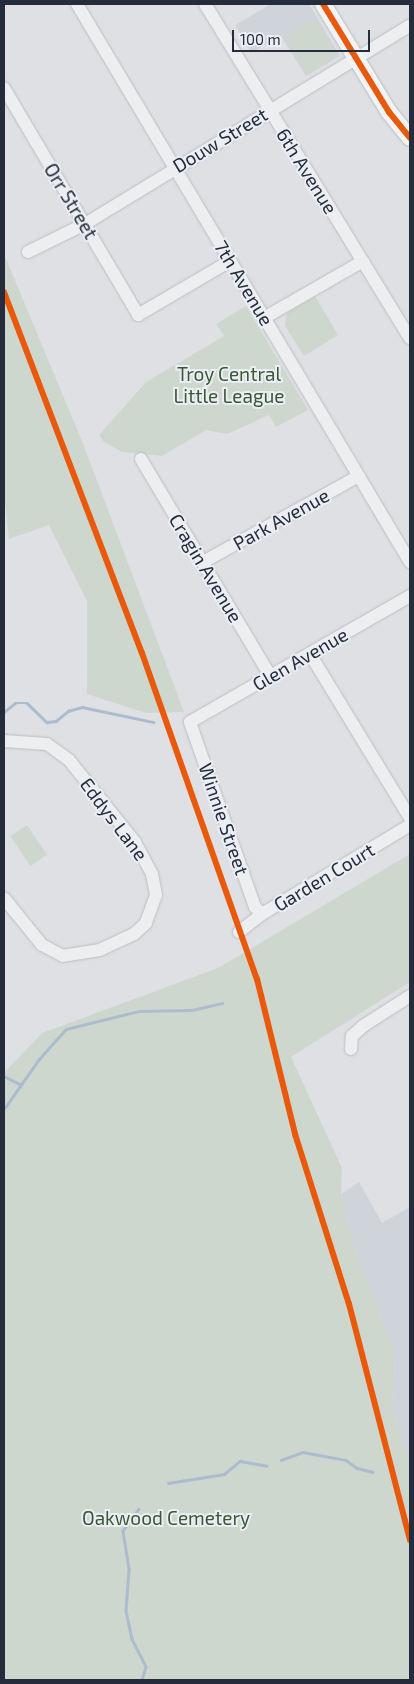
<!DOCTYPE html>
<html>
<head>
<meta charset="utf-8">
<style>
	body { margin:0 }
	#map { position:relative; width:414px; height:1684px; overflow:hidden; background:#dee0e3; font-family:"Exo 2",sans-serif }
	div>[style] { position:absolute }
	.built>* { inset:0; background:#cfd3da }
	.green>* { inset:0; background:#ced7ce; transform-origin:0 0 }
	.stream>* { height:2.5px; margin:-1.25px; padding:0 1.25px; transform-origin:1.25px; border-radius:1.25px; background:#abbccf }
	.roads { filter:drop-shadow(0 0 1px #bcbec1) drop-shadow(0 0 1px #bcbec1) }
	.minor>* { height:12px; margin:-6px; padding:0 6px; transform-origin:6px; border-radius:6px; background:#edeef0 }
	.major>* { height:16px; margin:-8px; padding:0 8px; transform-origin:8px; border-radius:8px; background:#f2f3f4 }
	.cycleway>* { height:6px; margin:-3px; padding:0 3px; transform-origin:3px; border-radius:3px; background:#e8590c }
	span { translate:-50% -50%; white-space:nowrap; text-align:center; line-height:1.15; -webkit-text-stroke:4px #ebeef4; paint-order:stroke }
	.street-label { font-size:19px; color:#252d3c }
	.park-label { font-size:19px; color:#395833 }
	.frame { position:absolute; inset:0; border:5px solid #252d3c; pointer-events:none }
	.scale { position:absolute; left:232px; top:30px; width:138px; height:22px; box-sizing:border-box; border:2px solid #252d3c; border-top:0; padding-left:6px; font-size:15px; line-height:18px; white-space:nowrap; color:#252d3c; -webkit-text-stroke:4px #ebeef4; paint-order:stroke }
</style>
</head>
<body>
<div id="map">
	<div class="built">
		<i style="clip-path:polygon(271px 4px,309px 4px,340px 56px,306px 76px,281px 36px,251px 53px,235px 25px)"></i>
		<i style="clip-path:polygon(359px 1182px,382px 1223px,410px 1207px,410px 1469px,393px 1410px,395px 1355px,355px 1249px,341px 1194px)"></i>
	</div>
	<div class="green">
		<i style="left:315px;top:19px;width:43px;height:36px;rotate:59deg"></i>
		<i style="clip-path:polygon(4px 254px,84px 446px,184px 712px,146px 713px,87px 694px,87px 601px,49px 525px,9px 539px,4px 492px)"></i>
		<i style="clip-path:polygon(315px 296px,338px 335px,304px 356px,285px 326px,287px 313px)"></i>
		<i style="clip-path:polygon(246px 306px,308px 410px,276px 427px,269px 415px,227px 434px,206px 430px,162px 456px,122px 452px,103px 441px,99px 435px,146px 382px,224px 336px,216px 324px)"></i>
		<i style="left:27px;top:825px;width:36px;height:20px;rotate:56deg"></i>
		<i style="clip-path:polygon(410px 854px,410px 982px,291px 1057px,342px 1168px,341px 1194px,355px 1249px,395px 1355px,393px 1410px,410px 1469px,410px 1680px,4px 1680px,4px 1073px,42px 1033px,218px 968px)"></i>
	</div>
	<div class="stream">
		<i style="left:4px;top:712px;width:14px;rotate:-39deg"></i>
		<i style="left:15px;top:703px;width:12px"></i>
		<i style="left:27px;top:703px;width:28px;rotate:44deg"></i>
		<i style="left:47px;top:722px;width:9px;rotate:-6deg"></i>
		<i style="left:56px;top:721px;width:16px;rotate:-40deg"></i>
		<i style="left:68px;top:711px;width:15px;rotate:-16deg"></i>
		<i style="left:82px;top:707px;width:73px;rotate:11.9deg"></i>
		<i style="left:4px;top:1076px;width:18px;rotate:27deg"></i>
		<i style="left:4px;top:1109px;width:61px;rotate:-55deg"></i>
		<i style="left:39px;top:1059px;width:40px;rotate:-48deg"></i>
		<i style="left:66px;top:1029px;width:75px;rotate:-13.9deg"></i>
		<i style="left:139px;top:1011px;width:53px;rotate:-1.1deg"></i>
		<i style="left:192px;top:1010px;width:31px;rotate:-13deg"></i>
		<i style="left:281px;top:1460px;width:23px;rotate:-20deg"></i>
		<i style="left:303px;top:1452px;width:44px;rotate:10.5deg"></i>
		<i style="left:346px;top:1460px;width:14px;rotate:36deg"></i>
		<i style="left:357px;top:1468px;width:16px;rotate:14deg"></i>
		<i style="left:168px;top:1483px;width:57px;rotate:-9.1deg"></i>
		<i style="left:224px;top:1474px;width:21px;rotate:-39deg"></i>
		<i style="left:240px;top:1461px;width:27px;rotate:10deg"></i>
		<i style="left:139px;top:1509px;width:27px;rotate:126deg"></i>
		<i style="left:123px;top:1531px;width:39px;rotate:81deg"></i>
		<i style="left:129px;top:1570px;width:41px;rotate:94.2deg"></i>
		<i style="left:126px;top:1611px;width:29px;rotate:78deg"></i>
		<i style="left:132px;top:1639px;width:31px;rotate:63deg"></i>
		<i style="left:146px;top:1667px;width:14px;rotate:107deg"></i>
	</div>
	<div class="roads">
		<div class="minor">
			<i style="left:77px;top:4px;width:650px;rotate:59.17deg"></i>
			<i style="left:205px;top:4px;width:392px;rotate:58.5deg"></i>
			<i style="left:4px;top:88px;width:264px;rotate:59.4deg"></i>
			<i style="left:138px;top:315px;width:107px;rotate:-30.4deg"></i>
			<i style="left:28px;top:252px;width:64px;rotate:-26.2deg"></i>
			<i style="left:85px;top:224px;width:381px;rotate:-31.4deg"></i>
			<i style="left:264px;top:318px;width:114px;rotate:-29.9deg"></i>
			<i style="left:141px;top:459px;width:254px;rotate:59.2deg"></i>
			<i style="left:203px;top:562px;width:178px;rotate:-28.9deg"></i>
			<i style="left:310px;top:654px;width:192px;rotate:58.6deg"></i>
			<i style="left:4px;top:741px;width:43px;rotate:4deg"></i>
			<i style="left:47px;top:744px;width:27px;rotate:36deg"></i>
			<i style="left:69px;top:760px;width:105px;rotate:51.2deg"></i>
			<i style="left:135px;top:842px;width:36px;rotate:62deg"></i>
			<i style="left:152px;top:874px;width:21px;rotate:79deg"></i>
			<i style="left:156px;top:895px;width:30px;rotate:110deg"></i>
			<i style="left:146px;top:923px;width:16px;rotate:137deg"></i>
			<i style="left:134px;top:934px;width:38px;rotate:155deg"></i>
			<i style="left:100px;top:950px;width:37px;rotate:171deg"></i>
			<i style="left:63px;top:956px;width:24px;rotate:-152deg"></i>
			<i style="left:42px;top:945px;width:60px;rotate:-129deg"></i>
			<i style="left:262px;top:914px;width:10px;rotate:-135deg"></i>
			<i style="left:255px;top:907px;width:196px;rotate:-109.4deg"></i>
			<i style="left:190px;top:722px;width:254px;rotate:-29.8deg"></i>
			<i style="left:239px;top:932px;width:29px;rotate:-38deg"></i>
			<i style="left:262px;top:914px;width:173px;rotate:-31deg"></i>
			<i style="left:351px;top:1049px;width:13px;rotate:-86deg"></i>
			<i style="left:352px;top:1036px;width:15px;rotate:-42deg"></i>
			<i style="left:363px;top:1026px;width:56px;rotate:-32.6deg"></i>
		</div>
		<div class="major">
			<i style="left:323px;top:4px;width:127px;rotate:58.6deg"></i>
			<i style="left:389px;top:112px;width:33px;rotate:51deg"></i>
		</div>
	</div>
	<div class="cycleway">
		<i style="left:323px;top:4px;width:127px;rotate:58.6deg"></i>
		<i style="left:389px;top:112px;width:33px;rotate:51deg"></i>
		<i style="left:4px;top:292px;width:386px;rotate:69.1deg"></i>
		<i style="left:142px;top:653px;width:346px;rotate:70.6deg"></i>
		<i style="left:257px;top:979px;width:160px;rotate:76.2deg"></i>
		<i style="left:295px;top:1134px;width:178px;rotate:72.4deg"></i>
		<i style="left:349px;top:1304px;width:244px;rotate:75.5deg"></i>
	</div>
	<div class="street-label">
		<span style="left:220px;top:140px;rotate:-31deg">Douw Street</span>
		<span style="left:307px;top:171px;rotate:58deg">6th Avenue</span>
		<span style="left:71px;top:201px;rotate:59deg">Orr Street</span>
		<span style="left:244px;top:283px;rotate:59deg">7th Avenue</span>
		<span style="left:281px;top:519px;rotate:-29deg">Park Avenue</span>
		<span style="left:206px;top:568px;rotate:59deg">Cragin Avenue</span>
		<span style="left:300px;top:659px;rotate:-30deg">Glen Avenue</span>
		<span style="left:114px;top:819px;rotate:53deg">Eddys Lane</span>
		<span style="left:224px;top:819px;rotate:71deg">Winnie Street</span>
		<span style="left:324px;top:877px;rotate:-31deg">Garden Court</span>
	</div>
	<div class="park-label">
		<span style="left:229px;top:385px">Troy Central<br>Little League</span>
		<span style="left:166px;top:1518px">Oakwood Cemetery</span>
	</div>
	<div class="frame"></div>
	<div class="scale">100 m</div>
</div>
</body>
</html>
